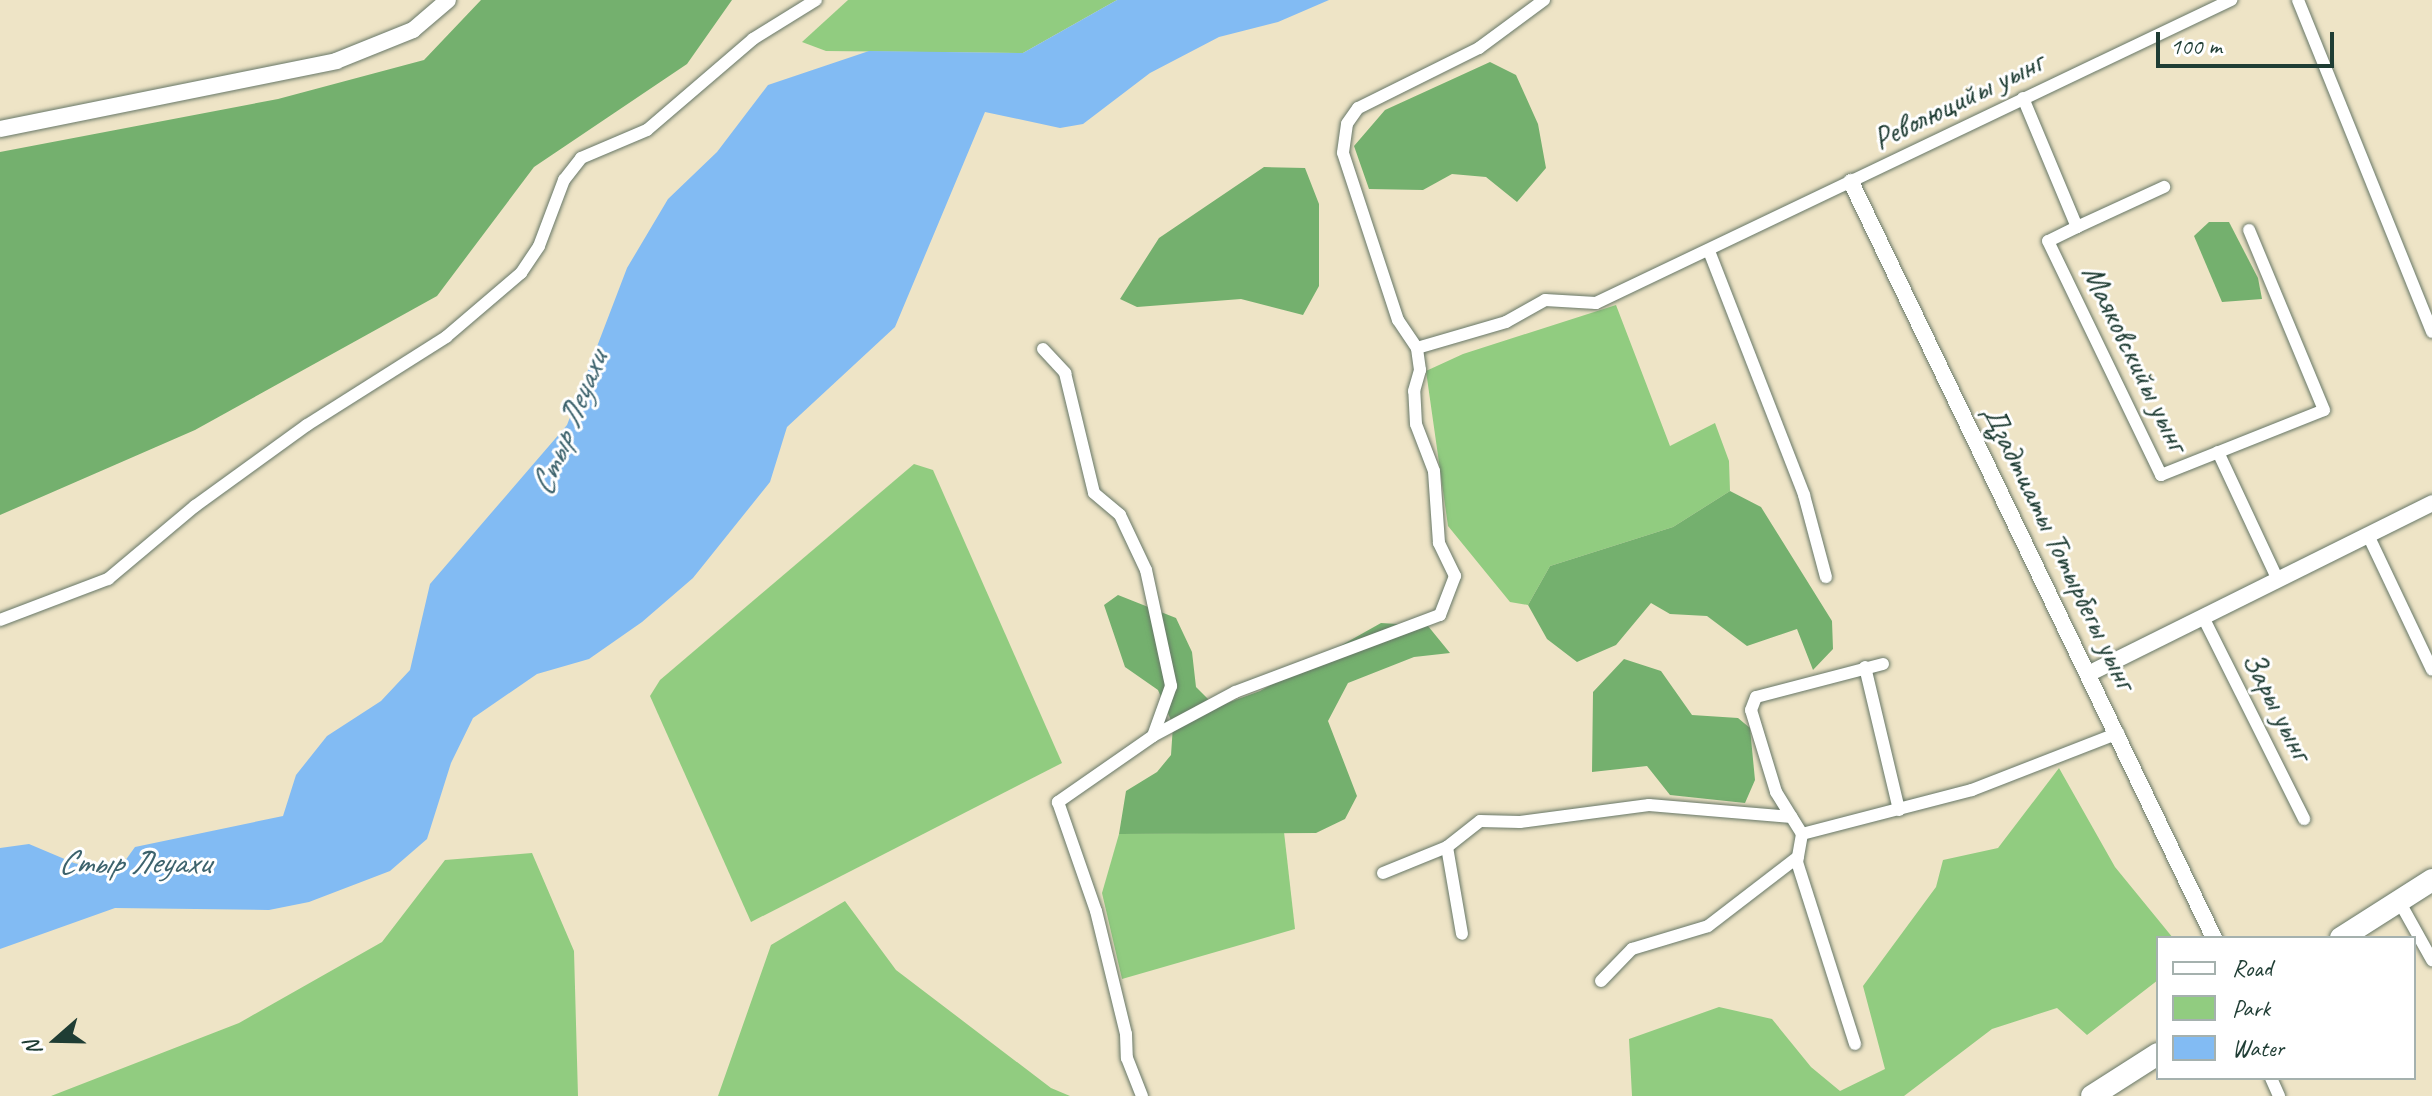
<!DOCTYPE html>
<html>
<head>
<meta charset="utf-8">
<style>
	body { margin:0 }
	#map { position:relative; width:2432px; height:1096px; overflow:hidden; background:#eee4c6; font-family:Caveat,sans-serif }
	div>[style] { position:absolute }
	.green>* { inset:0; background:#91cc80 }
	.forest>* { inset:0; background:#74b06e }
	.water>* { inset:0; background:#82bbf3 }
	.roads { filter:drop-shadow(0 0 2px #677767) drop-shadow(0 0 2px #677767) }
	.street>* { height:12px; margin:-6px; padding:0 6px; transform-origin:6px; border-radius:6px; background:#fff }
	.secondary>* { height:16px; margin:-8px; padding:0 8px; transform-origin:8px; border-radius:8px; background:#fff }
	.highway>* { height:22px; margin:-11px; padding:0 11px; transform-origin:11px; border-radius:11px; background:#fff }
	span { translate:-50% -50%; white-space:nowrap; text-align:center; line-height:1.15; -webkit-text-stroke:6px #fff; paint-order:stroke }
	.street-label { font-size:32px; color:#1f3d34 }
	.water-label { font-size:34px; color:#3d636d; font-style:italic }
	.legend { position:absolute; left:2156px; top:936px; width:260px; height:144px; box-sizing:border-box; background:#fff; border:2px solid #a5b1ae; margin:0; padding:10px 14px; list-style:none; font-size:24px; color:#1f3d34 }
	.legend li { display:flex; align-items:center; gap:16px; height:40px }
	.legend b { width:40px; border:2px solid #a5b1ae }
	.north { position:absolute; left:16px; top:1000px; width:80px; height:80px; -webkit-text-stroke:6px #fff; paint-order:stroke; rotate:250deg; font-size:22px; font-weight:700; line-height:32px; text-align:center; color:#1f3d34 }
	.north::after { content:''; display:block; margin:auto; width:28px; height:36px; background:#1f3d34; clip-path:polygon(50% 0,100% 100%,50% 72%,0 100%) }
	.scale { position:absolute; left:2156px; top:32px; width:178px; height:36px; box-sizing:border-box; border:4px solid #1f3d34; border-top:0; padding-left:10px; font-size:24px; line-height:28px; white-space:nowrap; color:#1f3d34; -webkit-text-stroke:6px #fff; paint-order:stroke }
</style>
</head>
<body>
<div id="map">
	<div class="green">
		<i style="clip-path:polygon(848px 0,1117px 0,1023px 53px,826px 51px,802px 42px)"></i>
		<i style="clip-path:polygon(1616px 305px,1670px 446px,1715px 423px,1729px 461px,1730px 491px,1673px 527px,1550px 566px,1528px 605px,1510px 602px,1448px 526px,1426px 371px,1463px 354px)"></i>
		<i style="clip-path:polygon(914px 464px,933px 470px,1062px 763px,751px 922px,650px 696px,660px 680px)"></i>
		<i style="clip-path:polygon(2059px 768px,2115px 867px,2173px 938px,2158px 938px,2158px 980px,2087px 1035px,2057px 1008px,1992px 1029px,1904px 1096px,1632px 1096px,1629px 1039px,1719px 1007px,1772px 1019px,1811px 1067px,1840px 1091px,1885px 1069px,1863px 986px,1936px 887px,1943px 860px,1998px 848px)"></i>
		<i style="clip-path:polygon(1284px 832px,1295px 929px,1122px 979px,1102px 893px,1119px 834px)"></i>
		<i style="clip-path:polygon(532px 853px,574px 951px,578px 1096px,51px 1096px,239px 1023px,382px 942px,445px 860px)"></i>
		<i style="clip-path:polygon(845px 901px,896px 970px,1051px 1088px,1070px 1096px,718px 1096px,771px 945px)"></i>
	</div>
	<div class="forest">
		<i style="clip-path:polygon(481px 0,732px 0,687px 64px,534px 167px,437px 296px,195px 430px,0 515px,0 152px,278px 99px,424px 60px)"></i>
		<i style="clip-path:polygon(1490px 62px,1516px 75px,1538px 124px,1546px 168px,1517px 202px,1486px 177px,1452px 174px,1423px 190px,1369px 189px,1354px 146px,1385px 110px)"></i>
		<i style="clip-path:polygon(1264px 167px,1305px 168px,1319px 204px,1319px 286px,1303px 315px,1241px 299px,1137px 307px,1120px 299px,1159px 238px)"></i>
		<i style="clip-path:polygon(2209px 222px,2229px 222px,2258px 278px,2262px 299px,2222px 302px,2194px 236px)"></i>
		<i style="clip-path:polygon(1730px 491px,1761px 507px,1832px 621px,1833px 649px,1813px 670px,1797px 629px,1747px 646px,1707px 616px,1670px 614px,1651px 603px,1616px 645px,1577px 662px,1547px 639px,1528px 605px,1550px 566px,1673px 527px)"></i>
		<i style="clip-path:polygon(1118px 595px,1176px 618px,1192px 652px,1196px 687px,1216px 707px,1260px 691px,1381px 623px,1428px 626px,1450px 653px,1414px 657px,1348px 683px,1328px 721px,1357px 796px,1345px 819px,1316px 833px,1119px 834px,1126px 791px,1157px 772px,1171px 755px,1173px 725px,1158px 690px,1125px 667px,1104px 605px)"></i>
		<i style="clip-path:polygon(1624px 659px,1661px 671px,1692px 715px,1738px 718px,1750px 728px,1755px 780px,1745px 803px,1670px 795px,1647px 766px,1592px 772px,1593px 692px)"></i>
	</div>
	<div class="water">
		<i style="clip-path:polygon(1117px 0,1329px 0,1278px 22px,1219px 37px,1150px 73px,1083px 124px,1060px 128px,985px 112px,895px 327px,787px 427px,770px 482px,693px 578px,642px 622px,589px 659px,537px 674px,473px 718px,451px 763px,427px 839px,390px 871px,309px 902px,269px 910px,115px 908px,0 949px,0 848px,29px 844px,74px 863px,117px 872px,135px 847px,283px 816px,296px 775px,327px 736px,381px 701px,410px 670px,430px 584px,567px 425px,627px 268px,668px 199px,717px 152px,768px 85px,869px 51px,1023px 53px)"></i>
	</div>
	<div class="roads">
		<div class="street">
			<i style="left:1544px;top:0;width:81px;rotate:143.6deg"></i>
			<i style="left:1479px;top:48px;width:135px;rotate:153.6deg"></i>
			<i style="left:1358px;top:108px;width:19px;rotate:125deg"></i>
			<i style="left:1347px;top:124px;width:29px;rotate:98deg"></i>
			<i style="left:1343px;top:153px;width:176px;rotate:71.8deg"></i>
			<i style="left:1398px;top:320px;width:34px;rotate:56deg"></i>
			<i style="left:1417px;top:348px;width:93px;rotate:-16.3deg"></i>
			<i style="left:1506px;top:322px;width:45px;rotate:-29.4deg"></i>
			<i style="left:1545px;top:300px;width:51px;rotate:3.4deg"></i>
			<i style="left:1596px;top:303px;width:704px;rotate:-25.51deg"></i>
			<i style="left:2298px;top:0;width:358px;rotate:68deg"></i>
			<i style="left:2023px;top:98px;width:140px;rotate:67.3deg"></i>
			<i style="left:2077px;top:227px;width:32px;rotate:154deg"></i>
			<i style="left:2048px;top:241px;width:260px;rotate:64.2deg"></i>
			<i style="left:2161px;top:475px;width:175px;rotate:-21.7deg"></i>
			<i style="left:2324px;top:410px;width:195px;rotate:-112.6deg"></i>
			<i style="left:2077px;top:227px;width:96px;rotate:-24.7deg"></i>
			<i style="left:1709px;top:251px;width:262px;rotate:68.7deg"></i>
			<i style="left:1804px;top:495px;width:85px;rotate:75deg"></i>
			<i style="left:1043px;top:349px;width:33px;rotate:47deg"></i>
			<i style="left:1065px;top:373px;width:123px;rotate:76.4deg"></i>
			<i style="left:1094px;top:493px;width:34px;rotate:40deg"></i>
			<i style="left:1120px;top:515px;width:61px;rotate:64.7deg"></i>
			<i style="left:1146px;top:570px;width:119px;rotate:77.8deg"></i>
			<i style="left:1171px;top:686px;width:53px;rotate:109.8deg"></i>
			<i style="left:1153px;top:736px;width:116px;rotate:145.2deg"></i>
			<i style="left:1058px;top:802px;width:115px;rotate:70.8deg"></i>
			<i style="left:1096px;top:911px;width:127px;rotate:76.3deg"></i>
			<i style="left:1126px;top:1034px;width:24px;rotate:88deg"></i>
			<i style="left:1127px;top:1058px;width:41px;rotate:68.5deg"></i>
			<i style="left:2218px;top:452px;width:141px;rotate:64.9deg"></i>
			<i style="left:2368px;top:535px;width:149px;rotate:64.6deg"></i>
			<i style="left:2203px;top:617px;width:226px;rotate:63.4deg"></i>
			<i style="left:0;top:620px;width:116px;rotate:-20.8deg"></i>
			<i style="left:108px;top:579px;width:114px;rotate:-40deg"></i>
			<i style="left:195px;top:506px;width:138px;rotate:-35.9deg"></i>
			<i style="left:307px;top:425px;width:165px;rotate:-32.3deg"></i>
			<i style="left:446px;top:337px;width:99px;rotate:-40.5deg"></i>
			<i style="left:521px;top:273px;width:32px;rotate:-56deg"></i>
			<i style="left:539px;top:246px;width:71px;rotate:-69.3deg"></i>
			<i style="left:564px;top:180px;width:28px;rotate:-52deg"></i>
			<i style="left:581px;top:158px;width:72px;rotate:-23deg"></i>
			<i style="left:647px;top:130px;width:140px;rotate:-40.6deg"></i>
			<i style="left:753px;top:39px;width:74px;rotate:-31.8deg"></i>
			<i style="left:1883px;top:664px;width:131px;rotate:165.4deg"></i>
			<i style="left:1756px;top:697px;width:14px;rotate:111deg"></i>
			<i style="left:1751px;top:710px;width:86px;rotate:73deg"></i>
			<i style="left:1776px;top:792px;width:49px;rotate:58.2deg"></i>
			<i style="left:1802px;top:834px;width:176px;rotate:-14.5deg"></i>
			<i style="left:1972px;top:790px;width:157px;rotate:-21.3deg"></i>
			<i style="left:1865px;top:667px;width:147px;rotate:76.6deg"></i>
			<i style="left:1153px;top:736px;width:93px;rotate:-28.2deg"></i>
			<i style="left:1235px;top:692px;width:219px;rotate:-20.6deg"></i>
			<i style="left:1440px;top:615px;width:42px;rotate:-69deg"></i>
			<i style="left:1455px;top:576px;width:37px;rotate:-116deg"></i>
			<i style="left:1439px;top:543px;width:72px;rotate:-94deg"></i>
			<i style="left:1434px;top:471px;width:50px;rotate:-111deg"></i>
			<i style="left:1416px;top:424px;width:33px;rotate:-93deg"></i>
			<i style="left:1414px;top:391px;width:22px;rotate:-74deg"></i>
			<i style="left:1420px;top:370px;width:22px;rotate:-98deg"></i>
			<i style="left:1802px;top:834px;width:28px;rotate:100deg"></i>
			<i style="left:1797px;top:862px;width:191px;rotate:72.3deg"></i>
			<i style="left:1447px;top:847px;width:88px;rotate:80.2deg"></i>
			<i style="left:1383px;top:873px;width:69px;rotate:-22.1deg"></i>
			<i style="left:1447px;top:847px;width:42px;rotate:-38.2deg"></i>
			<i style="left:1480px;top:821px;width:40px;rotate:1.4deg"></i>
			<i style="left:1520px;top:822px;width:130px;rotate:-7.5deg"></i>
			<i style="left:1649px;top:805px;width:143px;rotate:4.8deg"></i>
			<i style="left:2399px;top:901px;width:68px;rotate:60.8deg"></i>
			<i style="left:1601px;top:981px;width:45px;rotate:-45.9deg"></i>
			<i style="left:1632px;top:949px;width:79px;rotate:-16.8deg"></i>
			<i style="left:1708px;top:926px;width:113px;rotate:-37.5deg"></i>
			<i style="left:2271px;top:1078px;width:20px;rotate:66deg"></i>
		</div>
		<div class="secondary">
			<i style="left:0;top:129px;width:343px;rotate:-11.4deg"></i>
			<i style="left:336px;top:61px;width:83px;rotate:-21.9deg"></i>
			<i style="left:413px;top:30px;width:46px;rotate:-40.6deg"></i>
			<i style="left:1851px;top:182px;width:839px;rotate:64.35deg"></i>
			<i style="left:2090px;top:673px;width:382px;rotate:-26.4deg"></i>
		</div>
		<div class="highway">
			<i style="left:2341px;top:938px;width:108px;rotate:-32.5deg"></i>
			<i style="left:2092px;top:1096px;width:78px;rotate:-32.5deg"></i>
		</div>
	</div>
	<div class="street-label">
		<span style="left:1958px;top:101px;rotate:-26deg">Революцийы уынг</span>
		<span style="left:2135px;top:358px;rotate:64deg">Маяковскийы уынг</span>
		<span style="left:2059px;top:547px;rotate:64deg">Дзадтиаты Тотырбегы уынг</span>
		<span style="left:2277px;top:706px;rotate:63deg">Зары уынг</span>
	</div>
	<div class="water-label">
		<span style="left:568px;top:423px;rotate:-68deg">Стыр Леуахи</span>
		<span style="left:134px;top:862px">Стыр Леуахи</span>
	</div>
	<ul class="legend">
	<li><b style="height:10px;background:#fff"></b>Road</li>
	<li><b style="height:22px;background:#91cc80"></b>Park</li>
	<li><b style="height:22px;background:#82bbf3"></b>Water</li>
	</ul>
	<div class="north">N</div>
	<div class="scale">100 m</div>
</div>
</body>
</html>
